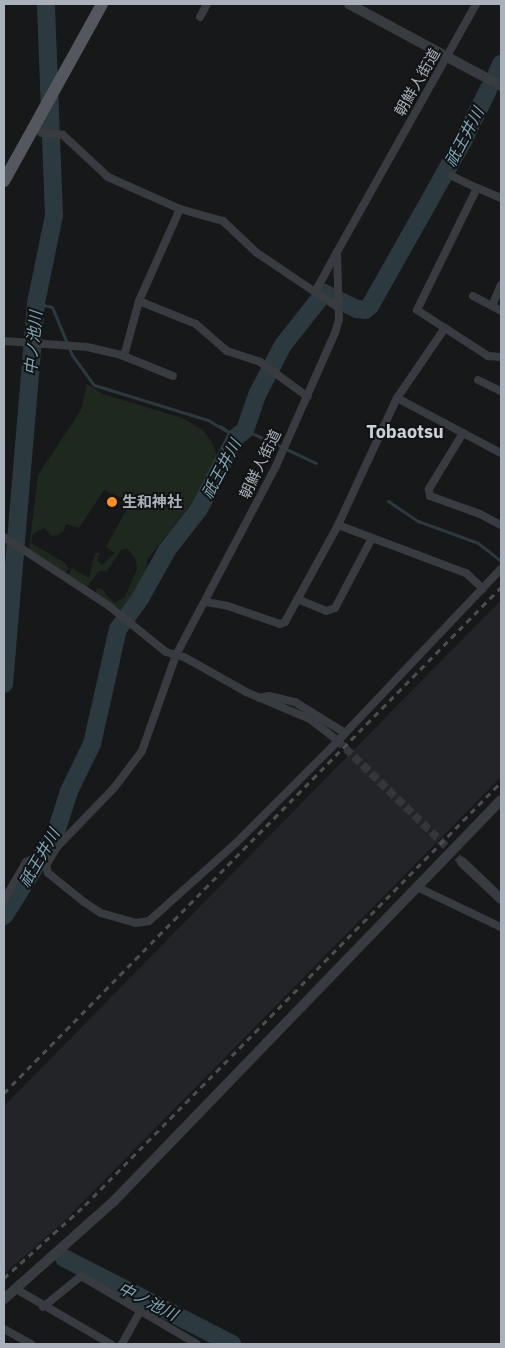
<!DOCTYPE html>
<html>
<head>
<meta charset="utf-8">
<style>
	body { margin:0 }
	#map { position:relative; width:505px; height:1348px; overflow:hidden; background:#17181a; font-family:"IBM Plex Sans","Noto Sans JP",sans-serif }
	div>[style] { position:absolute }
	.built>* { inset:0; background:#232427 }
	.green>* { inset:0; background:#1f281f }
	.stream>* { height:3px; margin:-1.5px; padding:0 1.5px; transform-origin:1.5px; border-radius:1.5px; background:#2c3a3f }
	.river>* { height:18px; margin:-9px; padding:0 9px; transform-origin:9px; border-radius:9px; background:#2c3a3f }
	.minor-tunnel>* { height:8px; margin-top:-4px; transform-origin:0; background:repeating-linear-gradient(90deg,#34373a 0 8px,transparent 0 12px) }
	.minor>* { height:8px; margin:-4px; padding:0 4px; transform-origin:4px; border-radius:4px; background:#383b3f }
	.tertiary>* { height:10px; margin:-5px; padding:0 5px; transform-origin:5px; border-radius:5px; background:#383b3f }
	.primary>* { height:12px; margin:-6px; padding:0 6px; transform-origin:6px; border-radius:6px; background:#54585e }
	.rail>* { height:3px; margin-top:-1.5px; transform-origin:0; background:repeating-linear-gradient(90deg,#4b4f54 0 6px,transparent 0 11px) }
	.dots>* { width:14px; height:14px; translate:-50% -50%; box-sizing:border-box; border:2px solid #121315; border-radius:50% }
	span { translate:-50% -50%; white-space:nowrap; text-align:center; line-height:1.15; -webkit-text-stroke:4px #121315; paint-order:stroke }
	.street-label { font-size:15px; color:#a9b2bb }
	.poi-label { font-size:15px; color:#a9b2bb; font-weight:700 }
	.left { translate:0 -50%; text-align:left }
	.water-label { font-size:16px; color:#7da8b8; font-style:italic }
	.quarter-label { font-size:18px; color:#cad0d6; font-weight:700 }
	.frame { position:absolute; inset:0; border:5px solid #a9b2bb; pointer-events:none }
</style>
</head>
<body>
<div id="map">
	<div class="built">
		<i style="clip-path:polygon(501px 600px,501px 777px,61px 1224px,4px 1274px,4px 1106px)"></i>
	</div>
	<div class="green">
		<i style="clip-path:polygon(87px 384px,103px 394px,182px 418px,203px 430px,212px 442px,217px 456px,193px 501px,147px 560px,146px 574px,122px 610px,95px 595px,97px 588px,102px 589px,114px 603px,125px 597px,137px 569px,136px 560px,127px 548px,121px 550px,107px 571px,99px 571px,86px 588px,68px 576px,72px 568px,89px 578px,95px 553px,101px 553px,97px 560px,102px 565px,115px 553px,106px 547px,128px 507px,122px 498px,104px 490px,79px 528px,66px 524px,64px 531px,58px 535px,52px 536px,44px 528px,33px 534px,31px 543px,65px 563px,68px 568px,65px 575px,29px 549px,38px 475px,81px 410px)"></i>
	</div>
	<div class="stream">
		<i style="left:36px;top:303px;width:16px;rotate:14deg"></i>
		<i style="left:52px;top:307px;width:52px;rotate:67.4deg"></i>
		<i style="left:72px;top:355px;width:37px;rotate:54deg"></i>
		<i style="left:94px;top:385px;width:119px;rotate:17.1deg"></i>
		<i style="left:208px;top:420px;width:33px;rotate:31deg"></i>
		<i style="left:220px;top:426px;width:16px;rotate:35deg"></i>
		<i style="left:245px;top:430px;width:78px;rotate:24.9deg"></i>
		<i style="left:388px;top:501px;width:36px;rotate:34deg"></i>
		<i style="left:418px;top:521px;width:64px;rotate:20.1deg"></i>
		<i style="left:478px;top:543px;width:29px;rotate:38deg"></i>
	</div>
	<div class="river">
		<i style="left:497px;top:73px;width:10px;rotate:-66deg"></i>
		<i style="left:4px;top:684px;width:382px;rotate:-85.2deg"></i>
		<i style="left:36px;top:303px;width:90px;rotate:-78.4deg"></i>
		<i style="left:54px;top:215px;width:211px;rotate:-92.2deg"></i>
		<i style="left:4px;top:916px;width:96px;rotate:-57.8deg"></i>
		<i style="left:55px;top:835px;width:46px;rotate:-72.3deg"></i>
		<i style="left:69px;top:791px;width:52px;rotate:-63.9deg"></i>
		<i style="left:92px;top:744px;width:118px;rotate:-77.3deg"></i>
		<i style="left:118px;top:629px;width:39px;rotate:-54deg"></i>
		<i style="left:141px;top:597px;width:54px;rotate:-61deg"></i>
		<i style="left:167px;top:550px;width:52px;rotate:-52deg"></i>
		<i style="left:199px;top:509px;width:81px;rotate:-62.8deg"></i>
		<i style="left:236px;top:437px;width:11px;rotate:-38deg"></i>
		<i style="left:245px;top:430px;width:39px;rotate:-71deg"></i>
		<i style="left:258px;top:393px;width:54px;rotate:-62.5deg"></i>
		<i style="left:283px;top:345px;width:66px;rotate:-51.7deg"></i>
		<i style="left:324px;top:293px;width:37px;rotate:26deg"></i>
		<i style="left:357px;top:309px;width:8px;rotate:7deg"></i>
		<i style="left:365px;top:310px;width:6px;rotate:-39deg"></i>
		<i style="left:370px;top:306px;width:192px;rotate:-60.6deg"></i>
		<i style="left:464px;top:139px;width:55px;rotate:-63.9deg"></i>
		<i style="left:64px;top:1258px;width:189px;rotate:27.1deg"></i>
	</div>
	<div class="minor-tunnel">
		<i style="left:337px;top:740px;width:175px;rotate:44.3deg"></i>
	</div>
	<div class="minor">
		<i style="left:200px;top:17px;width:15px;rotate:-62deg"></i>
		<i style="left:35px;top:126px;width:10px;rotate:45deg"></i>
		<i style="left:42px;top:133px;width:21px;rotate:5deg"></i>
		<i style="left:63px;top:135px;width:62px;rotate:43deg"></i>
		<i style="left:108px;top:177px;width:79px;rotate:24deg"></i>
		<i style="left:180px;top:209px;width:45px;rotate:15.6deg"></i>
		<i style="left:223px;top:221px;width:47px;rotate:43.3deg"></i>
		<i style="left:257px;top:253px;width:99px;rotate:33.9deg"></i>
		<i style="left:452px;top:176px;width:28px;rotate:26deg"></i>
		<i style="left:501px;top:198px;width:26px;rotate:-157deg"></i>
		<i style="left:477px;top:188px;width:136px;rotate:116.2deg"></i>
		<i style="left:417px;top:310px;width:85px;rotate:32.9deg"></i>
		<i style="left:488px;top:356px;width:13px;rotate:4deg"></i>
		<i style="left:315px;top:292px;width:46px;rotate:-61.2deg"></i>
		<i style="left:473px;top:296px;width:32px;rotate:28deg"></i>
		<i style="left:139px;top:301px;width:101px;rotate:-66deg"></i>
		<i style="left:492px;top:306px;width:23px;rotate:-67deg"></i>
		<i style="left:4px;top:341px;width:83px;rotate:4.1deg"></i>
		<i style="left:87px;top:347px;width:35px;rotate:13deg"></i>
		<i style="left:121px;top:355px;width:56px;rotate:22deg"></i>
		<i style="left:124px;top:356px;width:57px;rotate:-74.7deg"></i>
		<i style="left:139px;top:301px;width:61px;rotate:22deg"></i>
		<i style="left:196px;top:324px;width:41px;rotate:41.1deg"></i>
		<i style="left:227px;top:351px;width:35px;rotate:18deg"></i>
		<i style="left:260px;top:362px;width:59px;rotate:36.1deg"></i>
		<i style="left:478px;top:380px;width:25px;rotate:26deg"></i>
		<i style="left:397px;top:398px;width:118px;rotate:27.9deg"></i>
		<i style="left:463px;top:433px;width:66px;rotate:121.3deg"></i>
		<i style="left:429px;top:489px;width:7px;rotate:82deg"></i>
		<i style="left:430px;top:496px;width:53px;rotate:19.8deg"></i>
		<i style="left:480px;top:514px;width:24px;rotate:28deg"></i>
		<i style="left:338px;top:525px;width:137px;rotate:20.6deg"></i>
		<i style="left:466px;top:573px;width:23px;rotate:43deg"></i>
		<i style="left:4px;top:537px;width:126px;rotate:33.3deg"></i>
		<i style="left:109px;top:606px;width:73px;rotate:38.9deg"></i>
		<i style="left:166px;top:652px;width:19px;rotate:16deg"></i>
		<i style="left:184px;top:657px;width:71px;rotate:29.4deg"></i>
		<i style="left:246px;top:692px;width:69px;rotate:22.9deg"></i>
		<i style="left:310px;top:719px;width:34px;rotate:38deg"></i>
		<i style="left:297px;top:599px;width:31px;rotate:22deg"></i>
		<i style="left:326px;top:611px;width:9px;rotate:-18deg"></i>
		<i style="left:335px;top:608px;width:79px;rotate:-62.1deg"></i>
		<i style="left:206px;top:602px;width:22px;rotate:10deg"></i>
		<i style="left:228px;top:606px;width:55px;rotate:19.1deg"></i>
		<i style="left:280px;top:624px;width:5px;rotate:-22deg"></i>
		<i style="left:285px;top:622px;width:111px;rotate:-61.3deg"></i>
		<i style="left:338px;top:525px;width:140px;rotate:-65.1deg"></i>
		<i style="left:397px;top:398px;width:85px;rotate:-55.6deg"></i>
		<i style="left:260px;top:698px;width:9px;rotate:-13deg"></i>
		<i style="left:269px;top:696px;width:27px;rotate:13deg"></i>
		<i style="left:295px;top:702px;width:59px;rotate:31.8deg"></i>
		<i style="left:57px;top:847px;width:21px;rotate:121deg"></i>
		<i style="left:46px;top:865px;width:8px;rotate:76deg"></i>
		<i style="left:48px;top:873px;width:46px;rotate:38.9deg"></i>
		<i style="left:84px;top:902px;width:20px;rotate:33deg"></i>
		<i style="left:101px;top:913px;width:36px;rotate:16deg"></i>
		<i style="left:136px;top:923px;width:13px;rotate:-9deg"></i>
		<i style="left:149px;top:921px;width:117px;rotate:-41.9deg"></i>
		<i style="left:236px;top:843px;width:136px;rotate:-45deg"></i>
		<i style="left:332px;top:747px;width:245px;rotate:-46.5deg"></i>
		<i style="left:417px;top:887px;width:93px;rotate:25.5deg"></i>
		<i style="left:4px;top:900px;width:44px;rotate:-59.9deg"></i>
		<i style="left:26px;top:862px;width:34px;rotate:-26deg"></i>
		<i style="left:57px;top:847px;width:82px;rotate:-46deg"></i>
		<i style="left:114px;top:788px;width:46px;rotate:-52.9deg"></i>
		<i style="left:142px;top:751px;width:102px;rotate:-70.5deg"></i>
		<i style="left:176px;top:655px;width:214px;rotate:-62.1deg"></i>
		<i style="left:276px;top:466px;width:145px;rotate:-66.1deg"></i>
		<i style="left:335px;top:333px;width:15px;rotate:-74deg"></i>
		<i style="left:339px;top:319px;width:67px;rotate:-91.7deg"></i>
		<i style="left:337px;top:252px;width:284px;rotate:-60.7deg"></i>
		<i style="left:16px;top:1289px;width:110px;rotate:30.1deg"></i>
		<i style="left:43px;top:1307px;width:49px;rotate:-39.2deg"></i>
		<i style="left:81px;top:1276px;width:134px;rotate:30.4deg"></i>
		<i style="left:4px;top:1329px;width:31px;rotate:29deg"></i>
		<i style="left:122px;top:1344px;width:35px;rotate:-61deg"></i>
	</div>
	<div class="tertiary">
		<i style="left:349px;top:4px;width:173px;rotate:28.3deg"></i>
		<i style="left:462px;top:862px;width:54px;rotate:43.5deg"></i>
		<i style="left:4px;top:1299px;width:147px;rotate:-41.7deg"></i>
		<i style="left:114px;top:1201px;width:557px;rotate:-46.02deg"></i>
	</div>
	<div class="primary">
		<i style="left:4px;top:181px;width:202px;rotate:-61deg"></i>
	</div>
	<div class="rail">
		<i style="left:4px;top:1093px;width:709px;rotate:-45.51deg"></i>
		<i style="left:4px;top:1278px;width:109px;rotate:-42deg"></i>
		<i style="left:85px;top:1205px;width:593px;rotate:-45.48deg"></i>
	</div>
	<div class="dots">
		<i style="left:112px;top:502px;background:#ff8e2a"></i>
	</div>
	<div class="street-label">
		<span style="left:417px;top:82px;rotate:-60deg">朝鮮人街道</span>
		<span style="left:260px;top:464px;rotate:-64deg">朝鮮人街道</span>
	</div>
	<div class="poi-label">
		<span class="left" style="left:122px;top:502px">生和神社</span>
	</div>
	<div class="water-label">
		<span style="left:464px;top:137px;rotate:-62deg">祇王井川</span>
		<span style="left:33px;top:343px;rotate:-85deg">中ノ池川</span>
		<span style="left:221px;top:469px;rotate:-62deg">祇王井川</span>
		<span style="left:39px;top:858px;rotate:-60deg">祇王井川</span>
		<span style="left:148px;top:1301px;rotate:27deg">中ノ池川</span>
	</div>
	<div class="quarter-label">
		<span style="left:405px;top:432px">Tobaotsu</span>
	</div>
	<div class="frame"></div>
</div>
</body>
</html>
